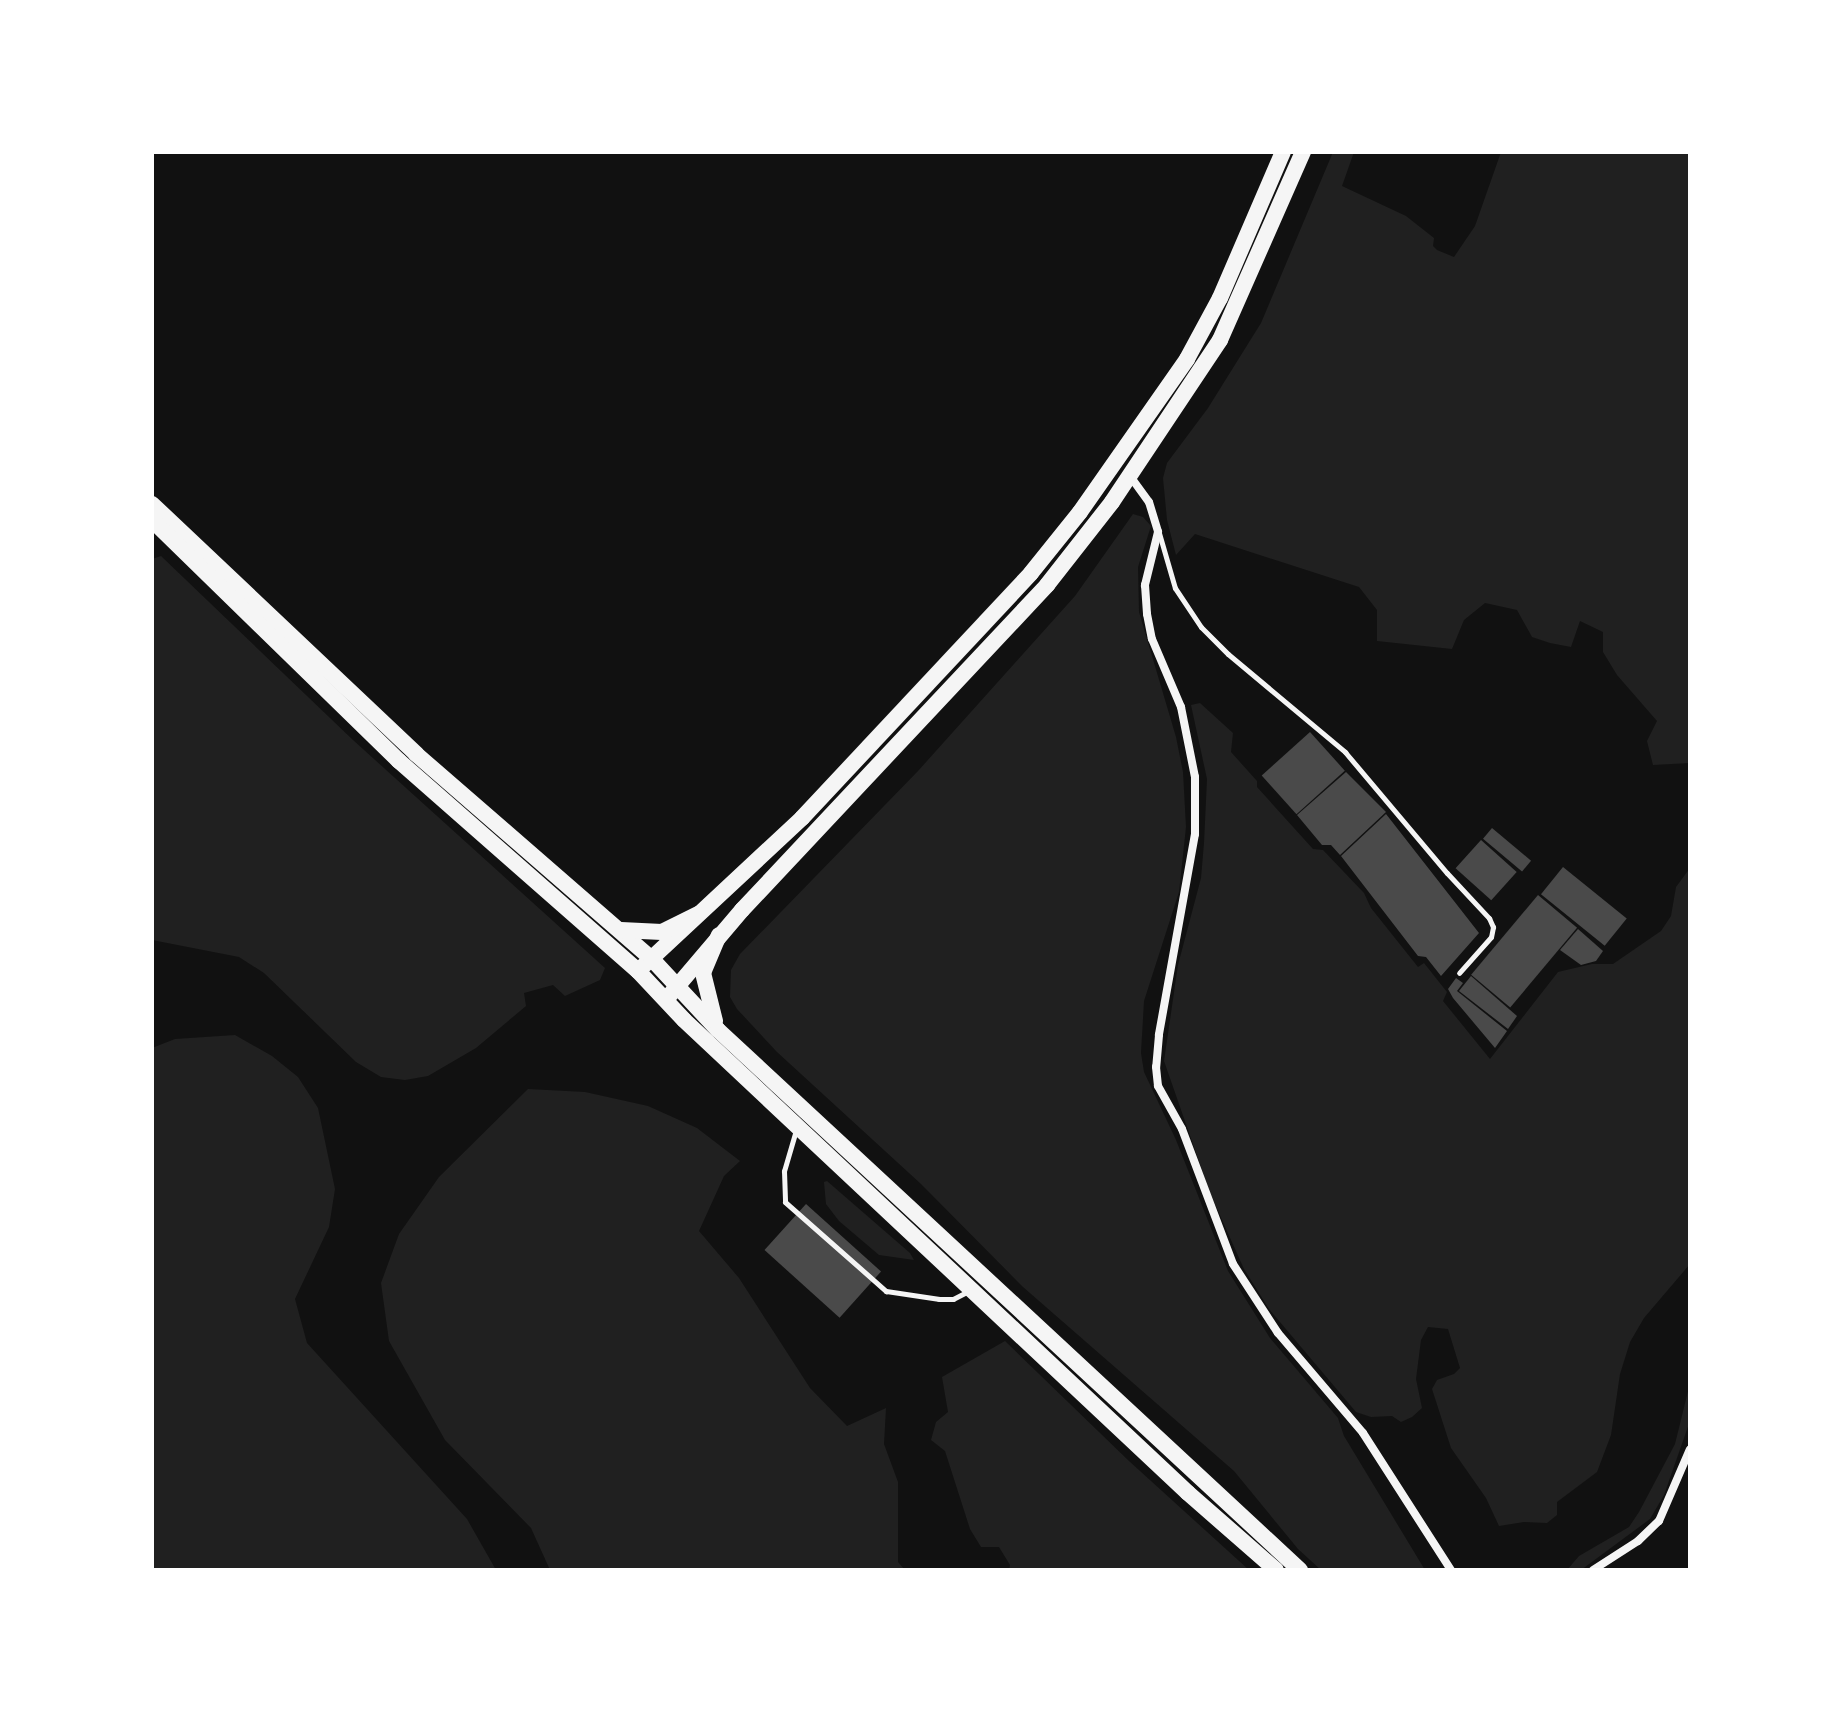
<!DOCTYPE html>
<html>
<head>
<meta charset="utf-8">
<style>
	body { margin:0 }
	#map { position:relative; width:1842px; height:1722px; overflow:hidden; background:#111; font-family:"PT Sans Narrow",sans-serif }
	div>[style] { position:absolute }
	.green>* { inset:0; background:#202020 }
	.building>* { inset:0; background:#4a4a4a; transform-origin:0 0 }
	.service>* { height:5px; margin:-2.5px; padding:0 2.5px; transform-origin:2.5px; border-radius:2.5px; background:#f5f5f5 }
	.minor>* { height:8px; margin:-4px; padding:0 4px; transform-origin:4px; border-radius:4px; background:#f5f5f5 }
	.secondary>* { height:16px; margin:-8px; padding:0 8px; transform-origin:8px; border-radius:8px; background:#f5f5f5 }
	.primary>* { height:16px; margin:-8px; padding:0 8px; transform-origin:8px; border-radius:8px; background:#f5f5f5 }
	span { translate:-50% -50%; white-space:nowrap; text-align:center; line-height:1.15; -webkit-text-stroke:8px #fff; paint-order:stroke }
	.frame { position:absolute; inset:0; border:154px solid #fff; pointer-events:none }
</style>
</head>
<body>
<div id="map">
	<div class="green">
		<i style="clip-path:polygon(1333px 152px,1354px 152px,1342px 186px,1406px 216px,1434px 238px,1433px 246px,1437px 250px,1454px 257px,1475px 226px,1501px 152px,1690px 152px,1690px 763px,1653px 765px,1647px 741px,1657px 721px,1617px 675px,1603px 652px,1603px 632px,1580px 621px,1571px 647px,1550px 643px,1532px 637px,1517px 610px,1485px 603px,1464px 620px,1452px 649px,1377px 641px,1377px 610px,1359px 587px,1195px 534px,1176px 555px,1167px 520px,1163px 478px,1167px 463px,1208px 408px,1261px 323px)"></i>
		<i style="clip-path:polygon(1133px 514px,1143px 517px,1151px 526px,1138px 567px,1139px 612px,1176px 737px,1183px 772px,1186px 827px,1179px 892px,1144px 1001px,1141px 1053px,1144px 1072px,1176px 1140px,1228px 1271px,1270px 1338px,1338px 1418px,1344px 1436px,1425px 1570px,1321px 1570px,1298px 1549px,1234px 1471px,1023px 1287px,921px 1184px,777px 1052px,737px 1009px,730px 997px,731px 970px,740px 954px,918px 771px,1075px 596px)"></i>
		<i style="clip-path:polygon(161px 556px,353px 740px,605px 968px,600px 980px,565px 996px,553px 985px,524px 993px,526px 1006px,476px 1048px,428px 1076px,405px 1080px,381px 1077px,356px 1062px,264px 973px,239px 957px,152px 940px,152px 559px)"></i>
		<i style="clip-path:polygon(1200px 703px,1233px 733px,1231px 752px,1257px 781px,1257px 787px,1313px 849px,1323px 850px,1364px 893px,1371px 908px,1418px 967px,1424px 963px,1447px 992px,1443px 1001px,1490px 1059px,1558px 972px,1592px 964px,1613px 964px,1661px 931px,1671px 916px,1676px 887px,1690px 868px,1690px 1264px,1644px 1318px,1630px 1342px,1620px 1374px,1611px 1435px,1597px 1472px,1557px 1502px,1557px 1515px,1547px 1523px,1524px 1522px,1499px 1526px,1486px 1498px,1451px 1448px,1432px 1389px,1437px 1380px,1454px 1374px,1460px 1368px,1448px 1329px,1428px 1327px,1421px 1340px,1416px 1379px,1422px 1408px,1412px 1417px,1401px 1422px,1392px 1416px,1371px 1417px,1356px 1412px,1269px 1309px,1244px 1269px,1210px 1193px,1164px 1061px,1178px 965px,1201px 878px,1204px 843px,1207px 779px,1191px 705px)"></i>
		<i style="clip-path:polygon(235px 1035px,272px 1056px,298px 1077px,318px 1108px,335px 1189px,329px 1227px,295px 1299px,307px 1343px,467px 1519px,496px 1570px,152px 1570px,152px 1048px,175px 1039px)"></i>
		<i style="clip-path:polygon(528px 1089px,585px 1092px,648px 1106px,697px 1128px,740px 1161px,724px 1176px,699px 1231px,739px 1278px,810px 1388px,847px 1426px,886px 1408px,884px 1444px,898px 1482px,898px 1562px,905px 1570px,550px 1570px,531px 1528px,445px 1440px,389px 1341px,381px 1283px,399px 1234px,439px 1177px)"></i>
		<i style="clip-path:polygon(827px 1181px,910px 1253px,914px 1260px,879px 1255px,839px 1221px,826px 1204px,824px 1182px)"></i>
		<i style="clip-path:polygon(1005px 1341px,1129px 1461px,1249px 1570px,1009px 1570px,1010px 1565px,999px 1547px,981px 1547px,970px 1529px,945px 1451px,931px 1440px,936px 1422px,948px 1412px,942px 1377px)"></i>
		<i style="clip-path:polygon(1690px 1383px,1690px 1421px,1664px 1495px,1650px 1519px,1581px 1570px,1567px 1570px,1579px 1556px,1629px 1527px,1639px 1512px,1675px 1444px)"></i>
	</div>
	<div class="building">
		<i style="left:1310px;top:732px;width:52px;height:65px;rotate:48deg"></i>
		<i style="clip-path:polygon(1346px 772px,1386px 812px,1340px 855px,1331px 845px,1322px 845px,1297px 815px)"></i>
		<i style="clip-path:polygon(1386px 814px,1479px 933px,1441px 976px,1426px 957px,1418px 956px,1341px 856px)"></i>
		<i style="left:1492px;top:828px;width:51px;height:14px;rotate:40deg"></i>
		<i style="left:1481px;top:840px;width:48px;height:38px;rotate:42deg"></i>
		<i style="left:1563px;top:867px;width:82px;height:35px;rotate:39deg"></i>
		<i style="left:1538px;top:895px;width:51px;height:104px;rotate:40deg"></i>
		<i style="clip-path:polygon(1578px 929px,1603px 951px,1596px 961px,1581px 965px,1560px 950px)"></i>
		<i style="clip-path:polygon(1471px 976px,1517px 1016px,1508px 1029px,1459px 991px)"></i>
		<i style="clip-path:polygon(1456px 978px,1463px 983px,1457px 991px,1507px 1031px,1495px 1048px,1453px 998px,1448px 989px)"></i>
		<i style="left:806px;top:1204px;width:101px;height:62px;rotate:42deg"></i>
	</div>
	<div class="service">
		<i style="left:1159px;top:533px;width:57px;rotate:73.8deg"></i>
		<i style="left:1175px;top:588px;width:47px;rotate:56.3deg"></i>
		<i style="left:1201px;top:627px;width:38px;rotate:45deg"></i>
		<i style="left:1228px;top:654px;width:153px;rotate:39.9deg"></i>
		<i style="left:1345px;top:752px;width:158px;rotate:49.9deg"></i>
		<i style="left:1447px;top:873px;width:62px;rotate:47deg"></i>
		<i style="left:1489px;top:918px;width:10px;rotate:66deg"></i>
		<i style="left:1493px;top:927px;width:10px;rotate:101deg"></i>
		<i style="left:1491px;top:937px;width:48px;rotate:131.6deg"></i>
		<i style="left:796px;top:1130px;width:43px;rotate:106.3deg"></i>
		<i style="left:784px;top:1171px;width:31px;rotate:88deg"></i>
		<i style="left:785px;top:1202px;width:135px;rotate:41.4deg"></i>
		<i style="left:886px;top:1291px;width:54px;rotate:8.6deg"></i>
		<i style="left:939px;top:1299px;width:14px"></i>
		<i style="left:953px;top:1299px;width:18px;rotate:-27deg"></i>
	</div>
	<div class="minor">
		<i style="left:1130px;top:476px;width:32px;rotate:54deg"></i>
		<i style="left:1149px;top:502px;width:31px;rotate:73deg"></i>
		<i style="left:1158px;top:532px;width:55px;rotate:103.8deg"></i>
		<i style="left:1145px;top:585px;width:29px;rotate:86deg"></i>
		<i style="left:1147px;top:614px;width:25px;rotate:79deg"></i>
		<i style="left:1152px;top:639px;width:74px;rotate:66.9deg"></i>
		<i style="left:1181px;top:707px;width:71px;rotate:78.7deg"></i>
		<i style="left:1195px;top:777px;width:57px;rotate:90deg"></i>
		<i style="left:1195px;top:834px;width:204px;rotate:100.2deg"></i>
		<i style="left:1159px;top:1035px;width:32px;rotate:95deg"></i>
		<i style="left:1156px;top:1067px;width:19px;rotate:84deg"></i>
		<i style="left:1158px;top:1086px;width:49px;rotate:60.8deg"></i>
		<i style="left:1182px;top:1129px;width:144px;rotate:69.3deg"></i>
		<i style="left:1233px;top:1264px;width:82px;rotate:56.9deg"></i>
		<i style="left:1278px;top:1333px;width:131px;rotate:49.6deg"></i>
		<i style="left:1363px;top:1433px;width:163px;rotate:57.3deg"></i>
		<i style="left:1593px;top:1570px;width:54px;rotate:-32.8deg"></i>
		<i style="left:1638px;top:1541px;width:29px;rotate:-44deg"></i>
		<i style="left:1659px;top:1521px;width:78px;rotate:-66.7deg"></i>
	</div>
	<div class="secondary">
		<i style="left:638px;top:971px;width:224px;rotate:-43deg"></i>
		<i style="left:802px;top:818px;width:335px;rotate:-46.9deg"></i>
		<i style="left:1031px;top:573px;width:78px;rotate:-51.2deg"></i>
		<i style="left:1080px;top:512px;width:187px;rotate:-55deg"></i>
		<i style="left:1187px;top:359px;width:69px;rotate:-61.6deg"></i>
		<i style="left:1220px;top:298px;width:159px;rotate:-66.7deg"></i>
		<i style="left:669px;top:996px;width:113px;rotate:-49.7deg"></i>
		<i style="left:742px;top:910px;width:446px;rotate:-46.8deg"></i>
		<i style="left:1047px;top:585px;width:105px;rotate:-51.9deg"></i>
		<i style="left:1112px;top:502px;width:195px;rotate:-56.3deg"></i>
		<i style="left:1220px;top:340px;width:206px;rotate:-66.2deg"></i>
	</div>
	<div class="primary">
		<i style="left:152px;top:504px;width:364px;rotate:43.4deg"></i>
		<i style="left:416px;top:754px;width:311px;rotate:41deg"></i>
		<i style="left:651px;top:958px;width:98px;rotate:47.1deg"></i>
		<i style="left:718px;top:1030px;width:794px;rotate:42.86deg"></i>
		<i style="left:152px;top:520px;width:345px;rotate:44.3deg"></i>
		<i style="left:399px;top:761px;width:318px;rotate:41.3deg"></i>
		<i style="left:638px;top:971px;width:67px;rotate:46.8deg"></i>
		<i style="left:684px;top:1020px;width:691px;rotate:43.18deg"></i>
		<i style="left:1188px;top:1493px;width:117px;rotate:41.2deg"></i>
		<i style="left:621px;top:930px;width:41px;rotate:2.8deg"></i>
		<i style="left:662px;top:932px;width:40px;rotate:-26.6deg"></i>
		<i style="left:715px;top:1021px;width:49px;rotate:-104deg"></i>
		<i style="left:703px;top:973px;width:41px;rotate:-67.2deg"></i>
	</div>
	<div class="frame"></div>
</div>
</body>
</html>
